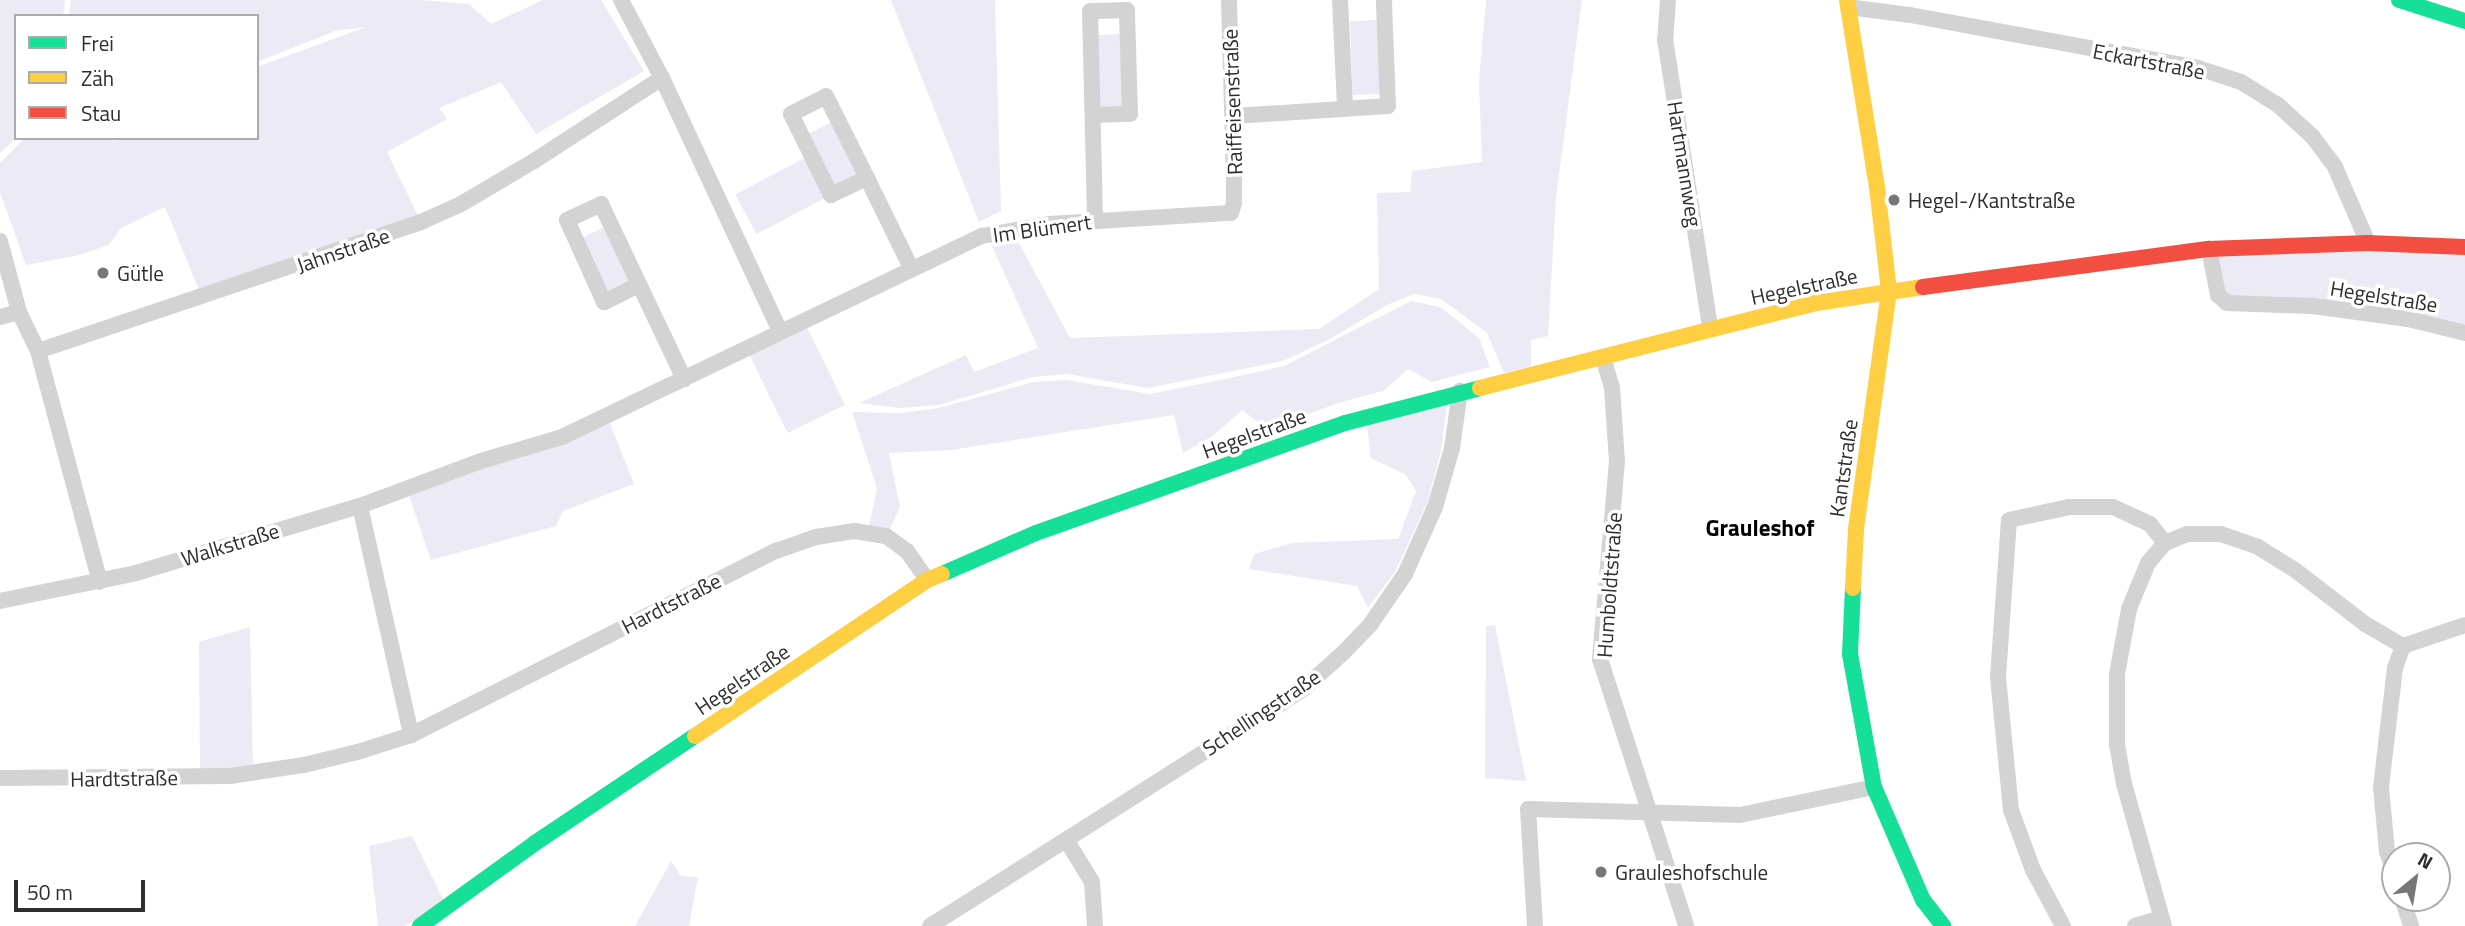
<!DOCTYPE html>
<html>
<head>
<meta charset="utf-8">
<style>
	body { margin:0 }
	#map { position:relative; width:2465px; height:926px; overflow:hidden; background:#fff; font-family:"Titillium Web",sans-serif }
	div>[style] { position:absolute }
	.green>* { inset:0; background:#ecebf5; transform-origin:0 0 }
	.street>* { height:16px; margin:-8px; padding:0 8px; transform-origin:8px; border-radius:8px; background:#d3d3d3 }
	.fast>* { height:16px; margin:-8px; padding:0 8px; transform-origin:8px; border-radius:8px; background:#16e098 }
	.slow>* { height:16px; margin:-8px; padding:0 8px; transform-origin:8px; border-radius:8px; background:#ffcf43 }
	.jam>* { height:16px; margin:-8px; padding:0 8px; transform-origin:8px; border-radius:8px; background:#f24e42 }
	.dots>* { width:19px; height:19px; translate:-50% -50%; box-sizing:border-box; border:4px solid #fff; border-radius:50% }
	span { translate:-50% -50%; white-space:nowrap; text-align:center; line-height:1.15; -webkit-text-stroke:7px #fff; paint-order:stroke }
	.street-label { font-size:21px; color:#2e2e2e }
	.poi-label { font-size:21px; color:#2e2e2e }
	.left { translate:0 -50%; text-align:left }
	.neighbourhood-label { font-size:23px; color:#000; font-weight:700 }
	.legend { position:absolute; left:14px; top:14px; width:245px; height:126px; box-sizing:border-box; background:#fff; border:2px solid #ababab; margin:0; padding:9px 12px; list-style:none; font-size:21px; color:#2e2e2e }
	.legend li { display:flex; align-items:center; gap:14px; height:35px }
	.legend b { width:35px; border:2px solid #ababab }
	.north { position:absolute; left:2381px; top:842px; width:70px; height:70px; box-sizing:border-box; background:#fff; border:2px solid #ababab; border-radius:50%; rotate:30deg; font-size:19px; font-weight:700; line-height:28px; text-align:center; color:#2e2e2e }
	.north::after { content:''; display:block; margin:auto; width:24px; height:32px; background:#777; clip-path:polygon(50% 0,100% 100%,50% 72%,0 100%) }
	.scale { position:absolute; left:14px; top:880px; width:131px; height:32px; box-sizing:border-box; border:4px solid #2e2e2e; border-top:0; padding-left:9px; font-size:21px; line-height:24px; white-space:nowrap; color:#2e2e2e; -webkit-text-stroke:5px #fff; paint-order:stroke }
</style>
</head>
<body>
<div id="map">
	<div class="green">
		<i style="clip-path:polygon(0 0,65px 0,63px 16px,16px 16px,16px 138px,0 153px)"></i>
		<i style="clip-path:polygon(71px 0,420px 0,469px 4px,491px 24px,543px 0,601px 0,644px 71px,536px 134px,501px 82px,439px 108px,447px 119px,387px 152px,421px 222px,202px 297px,165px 207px,121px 228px,109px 245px,75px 256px,26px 265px,0 192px,0 163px,25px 138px,112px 138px,113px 141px,127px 138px,257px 138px,257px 67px,366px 27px,335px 31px,257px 62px,257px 16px,69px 16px)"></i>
		<i style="clip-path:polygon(891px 0,995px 0,1001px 211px,979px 222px)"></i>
		<i style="clip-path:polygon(1486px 0,1582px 0,1556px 198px,1548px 336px,1531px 340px,1531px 366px,1504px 373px,1487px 333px,1441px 299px,1414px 294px,1387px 305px,1330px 339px,1283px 361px,1148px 388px,1067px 374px,1033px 377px,939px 405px,899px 408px,859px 403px,966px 355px,974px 372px,1038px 348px,991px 244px,1018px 241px,1070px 338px,1319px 329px,1379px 289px,1377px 193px,1410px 192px,1412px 171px,1482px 162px,1479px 81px)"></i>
		<i style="left:1378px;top:20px;width:74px;height:28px;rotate:88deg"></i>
		<i style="left:1122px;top:34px;width:73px;height:26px;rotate:88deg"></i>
		<i style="left:834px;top:121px;width:62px;height:32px;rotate:63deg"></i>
		<i style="left:806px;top:157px;width:45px;height:80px;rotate:62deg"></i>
		<i style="left:607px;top:226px;width:63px;height:30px;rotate:65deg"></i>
		<i style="clip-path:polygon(2465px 247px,2465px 333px,2227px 303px,2209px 250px)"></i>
		<i style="clip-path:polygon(1411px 301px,1440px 307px,1479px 338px,1490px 367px,1432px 382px,1408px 369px,1385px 390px,1336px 404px,1267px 429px,1242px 410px,1213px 436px,1183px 453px,1174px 415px,951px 450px,889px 453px,900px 507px,888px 533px,869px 527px,877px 488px,852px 412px,901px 413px,939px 408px,1033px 382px,1067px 380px,1150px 394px,1225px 379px,1284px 366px)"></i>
		<i style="left:806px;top:325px;width:89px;height:64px;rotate:64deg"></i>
		<i style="clip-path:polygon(1447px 404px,1441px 451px,1427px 503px,1396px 570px,1368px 608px,1357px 586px,1249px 569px,1254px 554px,1292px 543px,1398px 539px,1416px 491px,1406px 475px,1371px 458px,1367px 425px)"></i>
		<i style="clip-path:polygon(608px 419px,634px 484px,563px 511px,556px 526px,431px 560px,409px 495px)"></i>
		<i style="clip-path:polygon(1495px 625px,1526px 781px,1485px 778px,1486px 626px)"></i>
		<i style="clip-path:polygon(250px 627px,253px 767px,200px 771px,199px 642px)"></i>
		<i style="clip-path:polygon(412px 836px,444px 901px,405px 926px,378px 926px,369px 846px)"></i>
		<i style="clip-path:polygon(671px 861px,681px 876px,698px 877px,689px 926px,635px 926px)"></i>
	</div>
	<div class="street">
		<i style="left:621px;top:0;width:88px;rotate:62.3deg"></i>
		<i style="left:662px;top:78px;width:279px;rotate:65deg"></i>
		<i style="left:1340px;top:0;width:108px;rotate:87.3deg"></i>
		<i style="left:1668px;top:0;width:39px;rotate:94deg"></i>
		<i style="left:1665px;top:39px;width:292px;rotate:81.1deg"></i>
		<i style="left:1848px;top:7px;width:63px;rotate:7.4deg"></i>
		<i style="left:1910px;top:15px;width:293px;rotate:10.4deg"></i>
		<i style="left:2198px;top:68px;width:45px;rotate:18deg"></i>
		<i style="left:2241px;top:82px;width:44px;rotate:31.9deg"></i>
		<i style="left:2278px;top:105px;width:46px;rotate:42.4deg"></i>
		<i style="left:2312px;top:136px;width:39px;rotate:53deg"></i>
		<i style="left:2335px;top:167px;width:83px;rotate:66.5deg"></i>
		<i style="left:1093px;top:115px;width:37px;rotate:-2deg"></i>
		<i style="left:1130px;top:114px;width:104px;rotate:-91.7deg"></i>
		<i style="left:1127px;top:10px;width:37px;rotate:178deg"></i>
		<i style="left:1090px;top:11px;width:209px;rotate:88.6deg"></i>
		<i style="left:1234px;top:116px;width:154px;rotate:-3.7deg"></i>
		<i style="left:1388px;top:106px;width:106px;rotate:-92.2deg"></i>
		<i style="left:867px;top:178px;width:40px;rotate:155deg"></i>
		<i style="left:831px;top:195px;width:90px;rotate:-116.3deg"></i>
		<i style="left:791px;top:114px;width:39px;rotate:-27deg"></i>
		<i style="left:826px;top:96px;width:92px;rotate:63.4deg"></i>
		<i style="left:867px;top:178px;width:100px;rotate:63.9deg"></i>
		<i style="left:0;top:241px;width:73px;rotate:75deg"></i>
		<i style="left:2209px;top:249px;width:47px;rotate:78.9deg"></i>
		<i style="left:2218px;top:295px;width:12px;rotate:42deg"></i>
		<i style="left:2227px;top:303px;width:86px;rotate:2deg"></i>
		<i style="left:2313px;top:306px;width:96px;rotate:7.8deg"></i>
		<i style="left:2408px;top:319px;width:59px;rotate:13.8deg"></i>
		<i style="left:638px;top:285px;width:38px;rotate:153deg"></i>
		<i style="left:604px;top:302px;width:90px;rotate:-114.3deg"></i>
		<i style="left:567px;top:220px;width:38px;rotate:-25deg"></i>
		<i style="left:601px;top:204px;width:194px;rotate:64.6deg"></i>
		<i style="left:0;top:317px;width:20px;rotate:-15deg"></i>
		<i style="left:19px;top:312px;width:43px;rotate:64deg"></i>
		<i style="left:38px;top:351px;width:239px;rotate:75deg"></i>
		<i style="left:38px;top:351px;width:404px;rotate:-18.6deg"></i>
		<i style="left:421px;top:222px;width:44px;rotate:-24.2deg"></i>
		<i style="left:461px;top:204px;width:85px;rotate:-30.5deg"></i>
		<i style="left:534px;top:161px;width:153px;rotate:-33deg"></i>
		<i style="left:1603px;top:358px;width:31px;rotate:73deg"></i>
		<i style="left:1612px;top:388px;width:73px;rotate:86.1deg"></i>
		<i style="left:1617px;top:461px;width:199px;rotate:94.9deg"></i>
		<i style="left:1600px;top:659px;width:281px;rotate:72.1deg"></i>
		<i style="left:360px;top:506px;width:235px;rotate:77.4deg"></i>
		<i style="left:0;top:601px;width:139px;rotate:-11.6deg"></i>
		<i style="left:136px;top:573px;width:234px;rotate:-16.7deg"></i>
		<i style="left:360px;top:506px;width:129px;rotate:-20.4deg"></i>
		<i style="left:481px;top:461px;width:84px;rotate:-16.5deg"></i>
		<i style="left:562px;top:437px;width:466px;rotate:-25.6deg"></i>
		<i style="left:982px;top:236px;width:68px;rotate:-10.2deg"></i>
		<i style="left:1049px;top:224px;width:182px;rotate:-3.5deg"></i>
		<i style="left:1231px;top:213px;width:10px;rotate:-73deg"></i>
		<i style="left:1234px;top:203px;width:23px;rotate:-90deg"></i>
		<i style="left:1234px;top:180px;width:180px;rotate:-91.6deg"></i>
		<i style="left:2403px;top:646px;width:65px;rotate:-18.7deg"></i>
		<i style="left:0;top:778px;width:230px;rotate:-0.5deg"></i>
		<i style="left:230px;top:776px;width:75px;rotate:-8.5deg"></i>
		<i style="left:304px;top:765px;width:59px;rotate:-13.8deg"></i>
		<i style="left:361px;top:751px;width:52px;rotate:-17.7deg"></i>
		<i style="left:411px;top:735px;width:409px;rotate:-26.8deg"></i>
		<i style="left:776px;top:551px;width:42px;rotate:-19.3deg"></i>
		<i style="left:816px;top:537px;width:38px;rotate:-9deg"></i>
		<i style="left:854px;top:531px;width:32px;rotate:9deg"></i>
		<i style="left:886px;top:536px;width:26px;rotate:36deg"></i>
		<i style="left:907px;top:551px;width:35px;rotate:55deg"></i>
		<i style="left:1067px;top:841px;width:48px;rotate:58.6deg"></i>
		<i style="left:1092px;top:882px;width:44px;rotate:86.1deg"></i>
		<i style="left:2395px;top:876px;width:25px;rotate:-108deg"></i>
		<i style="left:2387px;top:852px;width:65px;rotate:-95.3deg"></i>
		<i style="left:2381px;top:787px;width:120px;rotate:-83.3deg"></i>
		<i style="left:2395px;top:668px;width:23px;rotate:-70deg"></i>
		<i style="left:2402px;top:898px;width:29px;rotate:72deg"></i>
		<i style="left:930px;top:926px;width:442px;rotate:-32.4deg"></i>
		<i style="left:1303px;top:689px;width:54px;rotate:-42deg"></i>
		<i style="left:1343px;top:653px;width:39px;rotate:-46deg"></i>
		<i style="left:1370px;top:625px;width:62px;rotate:-55.5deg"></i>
		<i style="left:1405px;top:574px;width:73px;rotate:-65.9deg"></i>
		<i style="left:1435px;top:507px;width:61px;rotate:-73.9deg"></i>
		<i style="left:1452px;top:448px;width:58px;rotate:-82deg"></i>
		<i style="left:1535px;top:926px;width:117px;rotate:-93.4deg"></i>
		<i style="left:1528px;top:809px;width:212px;rotate:1.6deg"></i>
		<i style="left:1740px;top:815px;width:137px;rotate:-11.8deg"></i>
		<i style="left:2063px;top:926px;width:64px;rotate:-118.2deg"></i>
		<i style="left:2033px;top:870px;width:64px;rotate:-110.1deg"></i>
		<i style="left:2011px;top:810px;width:134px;rotate:-95.6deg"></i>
		<i style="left:1998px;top:677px;width:157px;rotate:-86deg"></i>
		<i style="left:2009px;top:520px;width:61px;rotate:-12.2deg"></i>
		<i style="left:2069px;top:507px;width:44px"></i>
		<i style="left:2113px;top:507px;width:41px;rotate:24.7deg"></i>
		<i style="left:2150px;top:524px;width:24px;rotate:52deg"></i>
		<i style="left:2135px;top:926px;width:28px;rotate:-17deg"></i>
		<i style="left:2164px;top:926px;width:148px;rotate:-105.7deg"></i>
		<i style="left:2124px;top:784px;width:39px;rotate:-100deg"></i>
		<i style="left:2117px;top:746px;width:72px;rotate:-90deg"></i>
		<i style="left:2117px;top:674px;width:66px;rotate:-79.5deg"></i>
		<i style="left:2129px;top:609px;width:50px;rotate:-67.6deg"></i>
		<i style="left:2148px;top:563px;width:26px;rotate:-50deg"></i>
		<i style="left:2165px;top:543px;width:24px;rotate:-22deg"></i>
		<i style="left:2187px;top:534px;width:34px"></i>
		<i style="left:2221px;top:534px;width:39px;rotate:19deg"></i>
		<i style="left:2258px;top:547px;width:44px;rotate:31.9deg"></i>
		<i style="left:2295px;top:570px;width:88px;rotate:37.6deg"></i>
		<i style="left:2365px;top:624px;width:44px;rotate:30.1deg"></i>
	</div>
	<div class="fast">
		<i style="left:2399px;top:0;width:69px;rotate:17.7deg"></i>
		<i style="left:942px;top:574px;width:103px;rotate:-23.6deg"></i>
		<i style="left:1036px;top:533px;width:328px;rotate:-19.6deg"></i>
		<i style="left:1345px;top:423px;width:139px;rotate:-14.5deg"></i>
		<i style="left:1853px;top:588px;width:66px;rotate:92.6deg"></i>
		<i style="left:1850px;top:654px;width:135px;rotate:79.8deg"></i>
		<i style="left:1874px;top:787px;width:123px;rotate:66.6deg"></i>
		<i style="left:1923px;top:900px;width:33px;rotate:52deg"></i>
		<i style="left:420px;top:926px;width:142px;rotate:-35.8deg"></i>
		<i style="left:535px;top:843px;width:192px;rotate:-33.8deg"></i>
	</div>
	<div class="slow">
		<i style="left:1847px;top:0;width:189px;rotate:80.9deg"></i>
		<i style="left:1877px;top:187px;width:105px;rotate:83.4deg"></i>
		<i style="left:1889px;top:291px;width:241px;rotate:97.9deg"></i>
		<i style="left:1856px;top:530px;width:58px;rotate:93deg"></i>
		<i style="left:1480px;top:388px;width:347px;rotate:-14.2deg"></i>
		<i style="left:1816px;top:303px;width:108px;rotate:-8.5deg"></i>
		<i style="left:695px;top:736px;width:280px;rotate:-33.9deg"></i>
		<i style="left:927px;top:580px;width:16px;rotate:-22deg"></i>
	</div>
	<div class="jam">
		<i style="left:1923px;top:287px;width:289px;rotate:-7.6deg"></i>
		<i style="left:2209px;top:249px;width:159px;rotate:-2.2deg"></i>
		<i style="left:2368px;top:243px;width:97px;rotate:2.4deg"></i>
	</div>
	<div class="dots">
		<i style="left:1894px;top:200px;background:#777"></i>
		<i style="left:103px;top:273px;background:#777"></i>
		<i style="left:1601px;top:872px;background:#777"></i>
	</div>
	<div class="street-label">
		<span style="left:2149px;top:61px;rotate:11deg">Eckartstraße</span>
		<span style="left:1232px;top:102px;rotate:-92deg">Raiffeisenstraße</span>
		<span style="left:1685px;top:164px;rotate:81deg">Hartmannweg</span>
		<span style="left:1042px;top:228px;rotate:-8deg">Im Blümert</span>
		<span style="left:343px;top:250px;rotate:-19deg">Jahnstraße</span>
		<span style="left:1804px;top:286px;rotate:-12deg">Hegelstraße</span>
		<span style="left:2384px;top:296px;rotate:9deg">Hegelstraße</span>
		<span style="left:1254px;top:433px;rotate:-20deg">Hegelstraße</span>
		<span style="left:1843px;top:468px;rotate:-82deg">Kantstraße</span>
		<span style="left:230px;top:544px;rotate:-17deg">Walkstraße</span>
		<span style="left:1609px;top:585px;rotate:-86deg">Humboldtstraße</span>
		<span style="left:671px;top:603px;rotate:-27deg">Hardtstraße</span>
		<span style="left:742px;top:679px;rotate:-34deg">Hegelstraße</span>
		<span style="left:1261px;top:712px;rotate:-34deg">Schellingstraße</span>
		<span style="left:124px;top:778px;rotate:-1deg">Hardtstraße</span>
	</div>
	<div class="poi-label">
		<span class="left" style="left:1908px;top:200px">Hegel-/Kantstraße</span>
		<span class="left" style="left:117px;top:273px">Gütle</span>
		<span class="left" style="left:1615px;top:872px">Grauleshofschule</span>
	</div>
	<div class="neighbourhood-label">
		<span style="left:1760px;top:528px">Grauleshof</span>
	</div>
	<ul class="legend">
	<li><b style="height:9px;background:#16e098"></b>Frei</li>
	<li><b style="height:9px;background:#ffcf43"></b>Zäh</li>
	<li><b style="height:9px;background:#f24e42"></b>Stau</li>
	</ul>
	<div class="north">N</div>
	<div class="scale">50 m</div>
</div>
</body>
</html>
